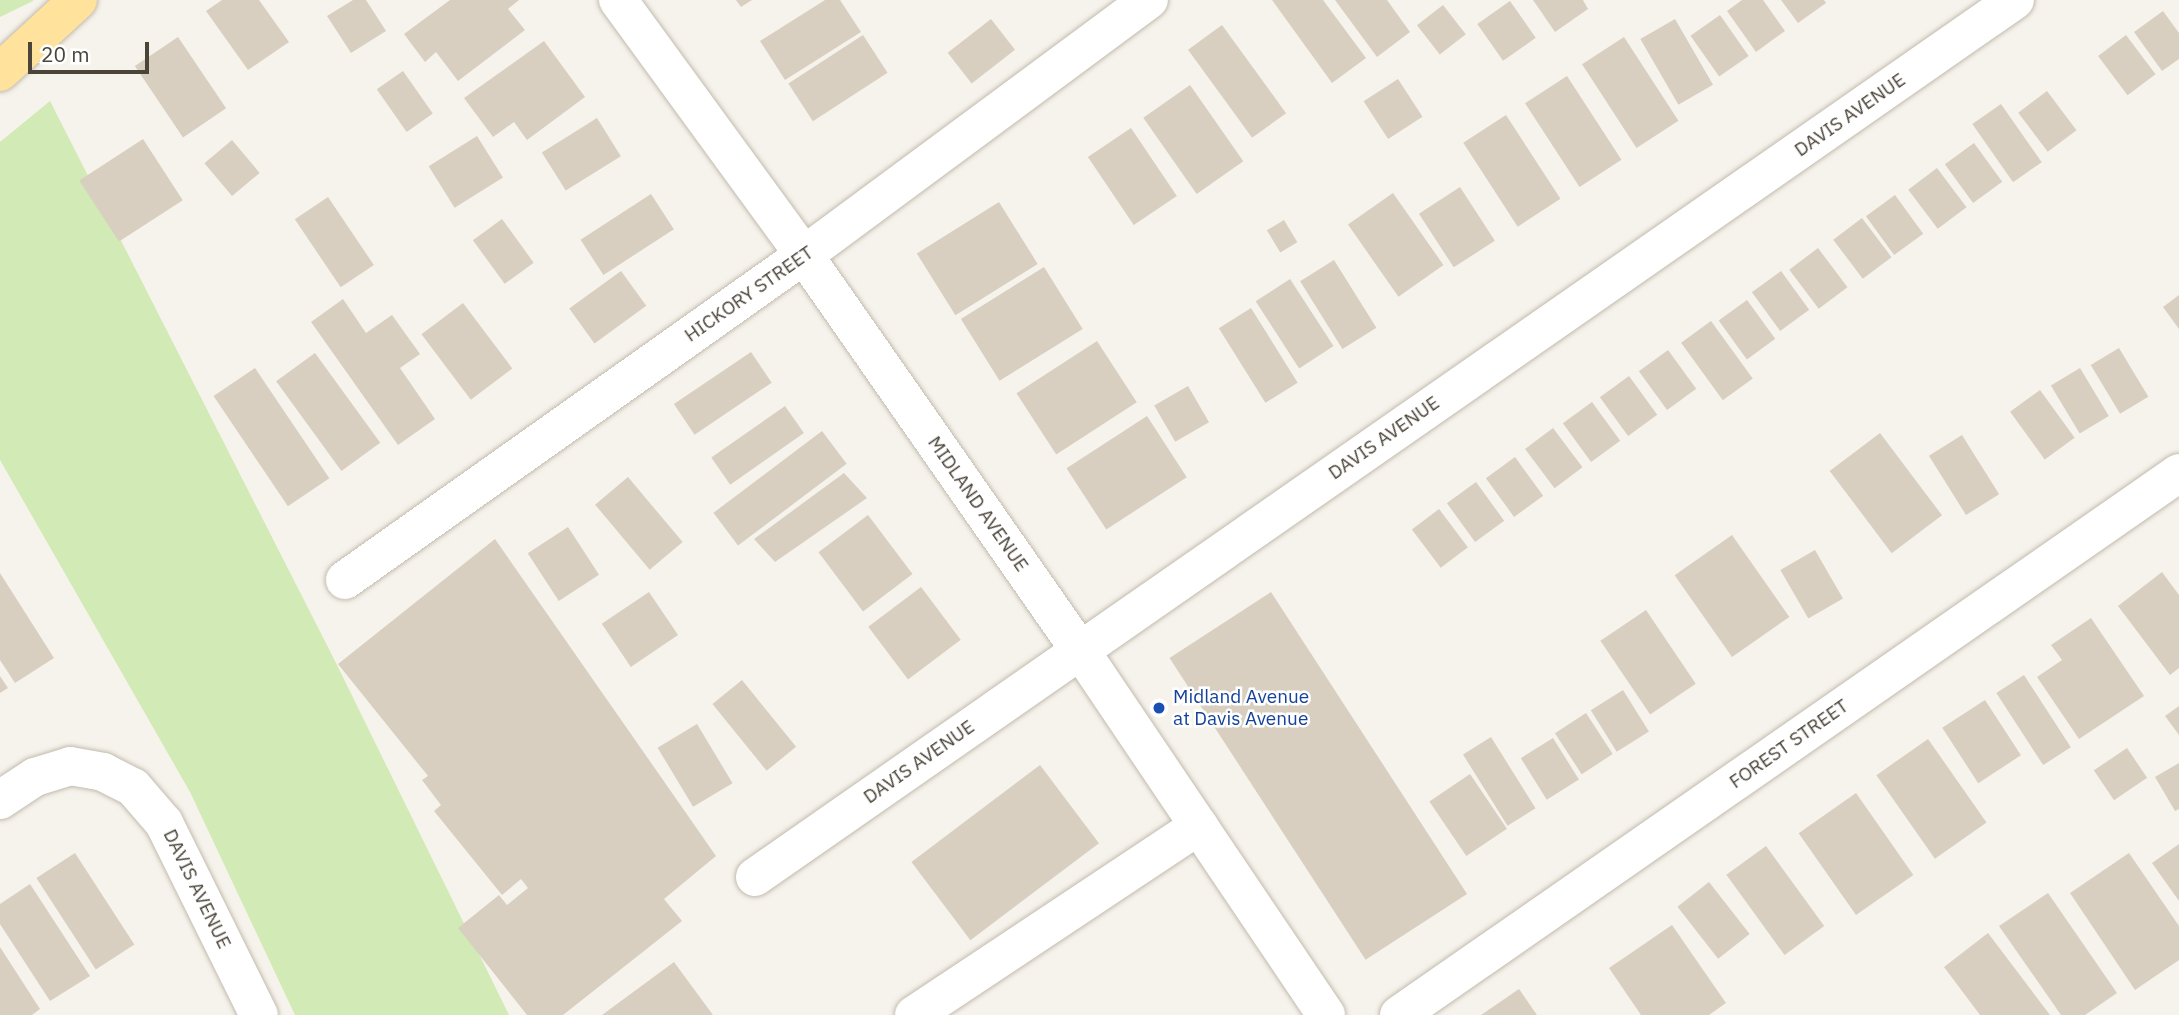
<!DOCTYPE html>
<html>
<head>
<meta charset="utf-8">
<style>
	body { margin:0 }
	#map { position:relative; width:2179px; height:1015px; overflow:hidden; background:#f6f3ec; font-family:"IBM Plex Sans",sans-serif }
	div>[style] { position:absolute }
	.green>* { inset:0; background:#d2eab5 }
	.building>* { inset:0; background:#d8cfc1; transform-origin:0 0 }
	.roads { filter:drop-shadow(0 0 2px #c2bbae) drop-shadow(0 0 2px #c2bbae) }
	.minor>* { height:38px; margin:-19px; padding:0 19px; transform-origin:19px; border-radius:19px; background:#fff }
	.major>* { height:38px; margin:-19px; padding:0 19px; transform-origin:19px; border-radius:19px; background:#ffe39c }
	.dots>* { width:19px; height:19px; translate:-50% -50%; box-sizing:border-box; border:4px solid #fff; border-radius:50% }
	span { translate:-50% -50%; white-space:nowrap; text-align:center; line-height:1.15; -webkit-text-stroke:5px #fff; paint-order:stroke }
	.street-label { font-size:19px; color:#4b4439 }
	.transit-label { font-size:19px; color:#164399 }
	.left { translate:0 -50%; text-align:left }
	.scale { position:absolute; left:28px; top:42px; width:121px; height:32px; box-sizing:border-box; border:4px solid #4b4439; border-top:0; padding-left:9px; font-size:21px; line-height:24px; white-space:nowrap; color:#4b4439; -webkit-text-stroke:5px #fff; paint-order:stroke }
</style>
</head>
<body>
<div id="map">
	<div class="green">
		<i style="clip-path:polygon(0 0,33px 0,33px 1px,0 17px)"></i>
		<i style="clip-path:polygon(50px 101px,335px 661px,509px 1015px,295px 1015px,190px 792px,0 460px,0 142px)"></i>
	</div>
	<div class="building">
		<i style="clip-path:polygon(222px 0,259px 0,289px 42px,248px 70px,206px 11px)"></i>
		<i style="clip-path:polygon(353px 0,366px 0,386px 31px,351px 53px,327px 16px)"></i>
		<i style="clip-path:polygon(450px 0,519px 0,508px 9px,525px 30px,458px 81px,436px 52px,425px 62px,404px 34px)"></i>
		<i style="clip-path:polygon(736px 0,752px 0,741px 7px)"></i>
		<i style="clip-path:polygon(825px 0,840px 0,861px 32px,785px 80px,760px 41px)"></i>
		<i style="clip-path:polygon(1272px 0,1323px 0,1366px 58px,1332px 83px)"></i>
		<i style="clip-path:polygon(1335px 0,1387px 0,1410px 32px,1377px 57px)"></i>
		<i style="clip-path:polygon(1533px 0,1583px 0,1588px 9px,1555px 32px)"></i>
		<i style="clip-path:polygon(1742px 0,1763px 0,1785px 31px,1756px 52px,1727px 11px)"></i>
		<i style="clip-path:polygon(1781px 0,1824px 0,1826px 3px,1798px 23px)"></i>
		<i style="left:1510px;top:1px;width:45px;height:40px;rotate:55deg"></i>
		<i style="left:1443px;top:5px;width:37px;height:33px;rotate:52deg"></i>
		<i style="clip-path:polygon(2163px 11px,2179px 33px,2179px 59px,2162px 71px,2134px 32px)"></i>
		<i style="left:1720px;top:15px;width:50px;height:36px;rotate:55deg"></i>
		<i style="left:991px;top:19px;width:39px;height:55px;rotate:52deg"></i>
		<i style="left:1675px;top:19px;width:76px;height:40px;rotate:60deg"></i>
		<i style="left:1222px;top:25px;width:109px;height:42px;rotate:54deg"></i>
		<i style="left:863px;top:35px;width:45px;height:89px;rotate:57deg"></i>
		<i style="left:2126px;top:35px;width:49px;height:35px;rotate:53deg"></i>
		<i style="left:178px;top:37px;width:86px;height:52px;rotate:56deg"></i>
		<i style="left:1624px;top:37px;width:100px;height:50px;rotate:57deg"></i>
		<i style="clip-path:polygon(544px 41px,585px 97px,527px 140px,514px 122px,493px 137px,464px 98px)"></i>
		<i style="left:403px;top:71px;width:52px;height:32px;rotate:55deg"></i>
		<i style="left:1567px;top:76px;width:100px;height:50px;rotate:57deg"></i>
		<i style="left:1398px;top:79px;width:45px;height:41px;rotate:57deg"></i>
		<i style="left:1190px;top:85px;width:93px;height:57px;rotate:55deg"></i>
		<i style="left:2047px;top:91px;width:49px;height:36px;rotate:53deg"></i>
		<i style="left:2001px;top:104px;width:71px;height:35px;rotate:55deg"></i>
		<i style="left:1506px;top:115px;width:100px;height:51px;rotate:57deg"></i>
		<i style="left:597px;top:118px;width:45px;height:65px;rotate:58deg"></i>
		<i style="left:1131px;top:128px;width:82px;height:52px;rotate:56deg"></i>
		<i style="left:477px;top:136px;width:49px;height:57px;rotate:58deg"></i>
		<i style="left:143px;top:139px;width:73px;height:76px;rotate:57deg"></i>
		<i style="left:232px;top:140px;width:43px;height:36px;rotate:50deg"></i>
		<i style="left:1974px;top:143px;width:48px;height:36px;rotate:54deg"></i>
		<i style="left:1937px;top:168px;width:49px;height:36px;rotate:53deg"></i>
		<i style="left:1460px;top:187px;width:64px;height:49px;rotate:57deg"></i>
		<i style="left:1393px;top:193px;width:88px;height:55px;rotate:55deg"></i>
		<i style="left:651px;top:194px;width:42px;height:84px;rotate:57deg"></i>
		<i style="left:1895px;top:195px;width:48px;height:36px;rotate:54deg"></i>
		<i style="left:328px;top:197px;width:82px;height:40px;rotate:56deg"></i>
		<i style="left:999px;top:202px;width:73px;height:97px;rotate:58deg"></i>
		<i style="left:1862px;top:218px;width:49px;height:36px;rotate:53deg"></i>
		<i style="left:502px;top:219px;width:54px;height:36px;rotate:54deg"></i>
		<i style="left:1284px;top:220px;width:26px;height:20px;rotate:59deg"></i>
		<i style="left:1818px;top:248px;width:49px;height:36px;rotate:53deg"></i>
		<i style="left:1334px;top:260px;width:80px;height:40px;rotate:58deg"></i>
		<i style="left:1044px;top:267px;width:73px;height:98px;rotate:58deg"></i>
		<i style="left:621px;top:271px;width:43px;height:64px;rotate:54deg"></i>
		<i style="left:1781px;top:271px;width:48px;height:36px;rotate:54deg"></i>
		<i style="left:1290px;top:279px;width:80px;height:41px;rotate:57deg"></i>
		<i style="clip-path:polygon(2179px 295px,2179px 329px,2163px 307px)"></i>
		<i style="clip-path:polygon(343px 299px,366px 333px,392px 315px,420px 354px,400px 368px,435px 419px,398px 445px,311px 322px)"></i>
		<i style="left:1747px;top:300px;width:48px;height:35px;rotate:54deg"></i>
		<i style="left:463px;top:303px;width:82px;height:52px;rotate:53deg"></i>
		<i style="left:1251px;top:308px;width:88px;height:38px;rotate:58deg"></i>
		<i style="left:1711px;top:321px;width:71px;height:37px;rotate:54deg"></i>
		<i style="left:1097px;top:341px;width:73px;height:96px;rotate:57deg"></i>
		<i style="left:2119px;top:348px;width:57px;height:33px;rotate:59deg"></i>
		<i style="left:1668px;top:350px;width:48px;height:36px;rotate:54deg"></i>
		<i style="left:751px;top:352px;width:37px;height:93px;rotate:56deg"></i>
		<i style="left:315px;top:353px;width:111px;height:48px;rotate:54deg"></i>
		<i style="left:255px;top:368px;width:133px;height:50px;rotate:56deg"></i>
		<i style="left:2080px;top:368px;width:56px;height:34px;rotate:59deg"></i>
		<i style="left:1629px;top:376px;width:48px;height:36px;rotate:54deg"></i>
		<i style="left:1188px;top:386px;width:42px;height:39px;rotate:60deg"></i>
		<i style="left:2040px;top:390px;width:59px;height:37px;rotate:54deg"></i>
		<i style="left:1592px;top:402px;width:48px;height:36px;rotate:54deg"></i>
		<i style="left:785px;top:406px;width:33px;height:90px;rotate:55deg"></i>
		<i style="left:1147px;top:416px;width:73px;height:96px;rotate:57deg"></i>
		<i style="left:1553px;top:428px;width:49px;height:35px;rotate:53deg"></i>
		<i style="left:822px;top:431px;width:41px;height:136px;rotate:53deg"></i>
		<i style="left:1880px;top:433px;width:103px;height:63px;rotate:53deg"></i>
		<i style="left:1962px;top:435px;width:70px;height:39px;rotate:58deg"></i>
		<i style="left:1515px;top:457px;width:48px;height:36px;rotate:54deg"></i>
		<i style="clip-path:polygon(844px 473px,867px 498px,775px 562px,754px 539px)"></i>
		<i style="left:628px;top:477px;width:85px;height:43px;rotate:50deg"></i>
		<i style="left:1476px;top:482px;width:48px;height:36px;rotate:54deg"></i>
		<i style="left:1439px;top:509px;width:48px;height:34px;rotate:53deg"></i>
		<i style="left:868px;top:515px;width:74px;height:62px;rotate:53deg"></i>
		<i style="left:568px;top:527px;width:57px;height:48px;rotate:57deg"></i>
		<i style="left:1732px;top:535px;width:100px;height:70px;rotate:55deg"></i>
		<i style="clip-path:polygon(495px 539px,716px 856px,664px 899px,682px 921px,563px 1015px,527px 1015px,458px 928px,499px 895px,507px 905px,528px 888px,521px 879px,502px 895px,434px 811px,441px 805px,422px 780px,428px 776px,338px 664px)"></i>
		<i style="left:1815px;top:550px;width:56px;height:40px;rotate:60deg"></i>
		<i style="clip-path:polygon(2162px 572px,2179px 595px,2179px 668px,2170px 675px,2118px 606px)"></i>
		<i style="clip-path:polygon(0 573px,54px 658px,15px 683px,0 660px)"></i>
		<i style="left:921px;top:587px;width:66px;height:66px;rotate:53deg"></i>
		<i style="left:649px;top:592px;width:52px;height:57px;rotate:56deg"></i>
		<i style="left:1271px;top:592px;width:360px;height:121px;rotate:57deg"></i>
		<i style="left:1646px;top:610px;width:89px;height:55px;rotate:56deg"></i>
		<i style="clip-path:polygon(2091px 618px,2144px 696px,2079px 739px,2037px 677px,2062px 660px,2051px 645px)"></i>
		<i style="left:2024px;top:675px;width:86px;height:33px;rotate:57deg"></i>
		<i style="clip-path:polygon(0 676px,8px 688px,0 693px)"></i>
		<i style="left:742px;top:680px;width:86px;height:38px;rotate:51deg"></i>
		<i style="left:1623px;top:690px;width:49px;height:38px;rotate:58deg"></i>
		<i style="left:1985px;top:700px;width:66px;height:51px;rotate:57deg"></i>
		<i style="clip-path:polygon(2179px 706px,2179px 735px,2165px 716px)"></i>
		<i style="left:1586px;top:713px;width:49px;height:37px;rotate:57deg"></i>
		<i style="left:697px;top:724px;width:69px;height:46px;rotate:59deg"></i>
		<i style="left:1491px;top:737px;width:84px;height:33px;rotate:58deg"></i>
		<i style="left:1553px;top:738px;width:49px;height:38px;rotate:58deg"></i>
		<i style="left:1928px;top:739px;width:102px;height:63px;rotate:55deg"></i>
		<i style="left:2127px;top:748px;width:36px;height:40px;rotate:56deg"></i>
		<i style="clip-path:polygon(2179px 763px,2179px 809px,2175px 811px,2155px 777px)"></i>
		<i style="left:1040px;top:765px;width:98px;height:161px;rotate:53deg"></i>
		<i style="left:1470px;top:774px;width:66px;height:49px;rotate:56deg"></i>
		<i style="left:1856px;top:793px;width:100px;height:70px;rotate:55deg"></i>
		<i style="clip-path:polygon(2179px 844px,2179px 901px,2152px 863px)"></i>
		<i style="left:1766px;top:846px;width:99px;height:49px;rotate:54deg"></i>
		<i style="left:75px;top:853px;width:109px;height:46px;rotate:57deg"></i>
		<i style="clip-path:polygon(2129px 853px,2179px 926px,2179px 960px,2135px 990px,2070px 893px)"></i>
		<i style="left:1709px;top:882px;width:66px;height:40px;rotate:52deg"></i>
		<i style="clip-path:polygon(30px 884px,90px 976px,50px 1001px,0 924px,0 904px)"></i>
		<i style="clip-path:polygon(2048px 893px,2117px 993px,2085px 1015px,2061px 1015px,1999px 926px)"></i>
		<i style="clip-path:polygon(1672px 925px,1726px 1003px,1709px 1015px,1641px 1015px,1609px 968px)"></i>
		<i style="clip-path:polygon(1988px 933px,2050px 1015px,1980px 1015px,1944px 967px)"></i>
		<i style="clip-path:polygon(0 947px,40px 1009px,32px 1015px,0 1015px)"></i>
		<i style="clip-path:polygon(674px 962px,713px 1015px,602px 1015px)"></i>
		<i style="clip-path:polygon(1519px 989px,1537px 1015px,1481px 1015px)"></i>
	</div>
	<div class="roads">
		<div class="minor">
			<i style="left:618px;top:0;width:316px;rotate:53.9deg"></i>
			<i style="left:804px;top:255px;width:482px;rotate:55.1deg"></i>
			<i style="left:1080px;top:650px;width:440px;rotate:56deg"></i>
			<i style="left:345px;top:580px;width:562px;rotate:-35.3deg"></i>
			<i style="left:804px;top:255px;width:429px;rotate:-36.5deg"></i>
			<i style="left:0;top:800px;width:42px;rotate:-33.3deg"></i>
			<i style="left:35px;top:777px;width:37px;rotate:-17deg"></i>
			<i style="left:70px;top:766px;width:34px;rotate:10deg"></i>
			<i style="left:103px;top:772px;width:34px;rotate:27deg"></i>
			<i style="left:133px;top:787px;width:48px;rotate:49.3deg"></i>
			<i style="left:164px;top:823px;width:214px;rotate:63.7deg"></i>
			<i style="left:755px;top:877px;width:1535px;rotate:-34.84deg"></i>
			<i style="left:914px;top:1015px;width:342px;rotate:-33.6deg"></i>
			<i style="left:1399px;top:1015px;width:950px;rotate:-34.79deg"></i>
		</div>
		<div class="major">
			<i style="left:0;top:72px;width:106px;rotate:-42.7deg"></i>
		</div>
	</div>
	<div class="dots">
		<i style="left:1159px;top:708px;background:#1a4fb4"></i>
	</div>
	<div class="street-label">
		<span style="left:1850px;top:115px;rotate:-35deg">DAVIS AVENUE</span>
		<span style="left:749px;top:294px;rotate:-35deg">HICKORY STREET</span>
		<span style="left:1384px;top:438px;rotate:-35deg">DAVIS AVENUE</span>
		<span style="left:978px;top:504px;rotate:55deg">MIDLAND AVENUE</span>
		<span style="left:1789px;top:744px;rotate:-35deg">FOREST STREET</span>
		<span style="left:919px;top:762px;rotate:-35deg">DAVIS AVENUE</span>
		<span style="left:197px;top:889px;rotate:64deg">DAVIS AVENUE</span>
	</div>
	<div class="transit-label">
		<span class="left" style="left:1173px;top:708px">Midland Avenue<br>at Davis Avenue</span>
	</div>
	<div class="scale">20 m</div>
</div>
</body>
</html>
